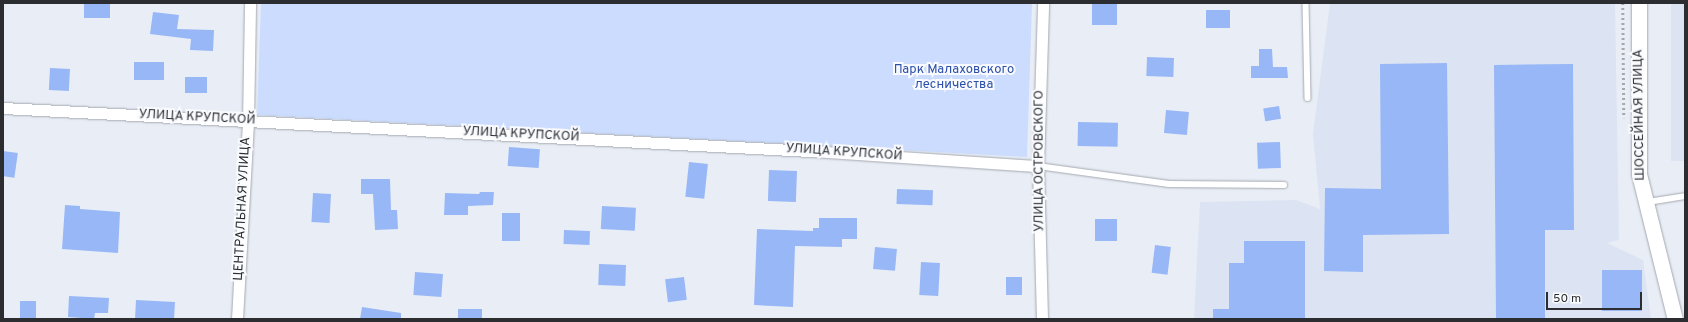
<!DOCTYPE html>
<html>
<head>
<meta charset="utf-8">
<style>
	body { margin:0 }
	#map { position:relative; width:1688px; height:322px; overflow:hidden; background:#e9eef6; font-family:Overpass,sans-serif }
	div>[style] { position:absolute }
	.built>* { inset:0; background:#dce4f3; transform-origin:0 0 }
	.green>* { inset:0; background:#cbdcfe }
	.building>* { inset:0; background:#98b7f7; transform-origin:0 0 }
	.path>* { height:2.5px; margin-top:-1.25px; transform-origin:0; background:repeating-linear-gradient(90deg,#a4a7ae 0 2px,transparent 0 5px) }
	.roads { filter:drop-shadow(0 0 1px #a4a8b0) drop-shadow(0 0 1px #a4a8b0) }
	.service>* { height:5.5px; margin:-2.75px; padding:0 2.75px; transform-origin:2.75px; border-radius:2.75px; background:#fff }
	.minor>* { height:11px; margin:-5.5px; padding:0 5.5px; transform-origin:5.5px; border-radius:5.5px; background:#fff }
	.secondary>* { height:15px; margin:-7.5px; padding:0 7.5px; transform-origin:7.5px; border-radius:7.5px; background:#fff }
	span { translate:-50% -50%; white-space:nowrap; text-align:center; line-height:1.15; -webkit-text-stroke:4px #f9fbfe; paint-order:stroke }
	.park-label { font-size:13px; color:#2b4fab }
	.street-label { font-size:13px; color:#2b2d30 }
	.frame { position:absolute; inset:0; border:4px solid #2b2d30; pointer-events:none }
	.scale { position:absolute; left:1546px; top:292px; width:96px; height:18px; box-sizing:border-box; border:2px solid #2b2d30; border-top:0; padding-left:5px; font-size:12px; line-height:14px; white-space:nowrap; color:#2b2d30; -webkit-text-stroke:3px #f9fbfe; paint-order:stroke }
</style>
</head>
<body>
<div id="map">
	<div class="built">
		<i style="clip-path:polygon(1330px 3px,1615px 3px,1619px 240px,1607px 243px,1643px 260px,1651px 319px,1194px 319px,1200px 202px,1296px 200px,1320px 209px,1313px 134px)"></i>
		<i style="left:1671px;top:3px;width:14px;height:158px"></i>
	</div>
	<div class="green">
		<i style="clip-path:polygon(261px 3px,1032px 3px,1027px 157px,257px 115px)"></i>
	</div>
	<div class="building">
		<i style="left:84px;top:3px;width:26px;height:15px"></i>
		<i style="left:1092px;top:4px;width:25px;height:21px"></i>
		<i style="left:1206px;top:10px;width:24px;height:18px"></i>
		<i style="clip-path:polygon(153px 12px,179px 15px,177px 29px,214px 30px,213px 51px,190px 50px,191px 39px,150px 34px)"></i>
		<i style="clip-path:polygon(1259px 49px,1272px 49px,1273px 67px,1287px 67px,1288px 78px,1251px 78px,1251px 66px,1259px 66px)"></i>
		<i style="left:1147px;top:57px;width:27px;height:19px;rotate:2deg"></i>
		<i style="left:164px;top:62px;width:18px;height:30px;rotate:90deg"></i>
		<i style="clip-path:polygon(1447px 63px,1449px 234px,1363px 235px,1363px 272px,1324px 271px,1325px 188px,1381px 189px,1380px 64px)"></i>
		<i style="clip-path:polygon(1573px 64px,1574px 230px,1545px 230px,1545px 319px,1496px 319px,1494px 65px)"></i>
		<i style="left:50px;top:68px;width:20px;height:22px;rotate:3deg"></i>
		<i style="left:185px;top:77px;width:22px;height:16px"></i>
		<i style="left:1279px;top:106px;width:13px;height:16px;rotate:81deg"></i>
		<i style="left:1166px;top:110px;width:23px;height:23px;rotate:5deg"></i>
		<i style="left:1078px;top:122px;width:40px;height:24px;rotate:1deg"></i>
		<i style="left:1280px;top:142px;width:26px;height:23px;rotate:88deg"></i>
		<i style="left:509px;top:147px;width:31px;height:19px;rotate:4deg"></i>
		<i style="left:3px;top:151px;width:15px;height:25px;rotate:8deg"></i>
		<i style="left:689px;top:162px;width:19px;height:35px;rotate:6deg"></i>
		<i style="left:769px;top:170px;width:28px;height:31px;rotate:2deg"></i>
		<i style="clip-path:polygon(361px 179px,390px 179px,391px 210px,397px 210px,398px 229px,375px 230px,373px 194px,361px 194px)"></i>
		<i style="left:897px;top:189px;width:36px;height:15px;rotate:2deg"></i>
		<i style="clip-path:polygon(480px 192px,494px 192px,493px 205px,468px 206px,468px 215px,444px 215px,445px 193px,479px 194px)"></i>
		<i style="left:313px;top:193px;width:18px;height:29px;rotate:3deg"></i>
		<i style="clip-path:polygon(65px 205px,80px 206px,80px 209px,120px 212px,118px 253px,62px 249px)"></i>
		<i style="left:602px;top:206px;width:34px;height:23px;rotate:3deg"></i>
		<i style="left:502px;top:213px;width:18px;height:28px"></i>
		<i style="clip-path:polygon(819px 218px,857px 218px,857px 239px,842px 239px,842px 247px,795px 246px,793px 307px,754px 305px,757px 229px,813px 231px,813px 228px,819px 228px)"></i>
		<i style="left:1095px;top:219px;width:22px;height:22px"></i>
		<i style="left:564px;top:230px;width:26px;height:14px;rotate:2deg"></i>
		<i style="clip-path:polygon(1244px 241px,1305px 241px,1305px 319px,1213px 319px,1213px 309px,1229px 309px,1229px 263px,1244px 263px)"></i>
		<i style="left:1155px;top:245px;width:16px;height:28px;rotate:7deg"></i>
		<i style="left:875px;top:247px;width:22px;height:22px;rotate:5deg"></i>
		<i style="left:921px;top:262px;width:19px;height:33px;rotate:3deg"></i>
		<i style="left:599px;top:264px;width:27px;height:21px;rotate:2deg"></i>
		<i style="left:1602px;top:270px;width:40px;height:41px"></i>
		<i style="left:415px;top:272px;width:28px;height:23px;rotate:4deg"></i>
		<i style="left:684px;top:277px;width:23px;height:19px;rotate:83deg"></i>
		<i style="left:1006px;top:277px;width:16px;height:18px"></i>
		<i style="clip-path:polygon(69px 296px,109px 298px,108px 313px,95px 313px,94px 319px,68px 317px)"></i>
		<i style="left:136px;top:300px;width:39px;height:19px;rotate:3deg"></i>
		<i style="left:20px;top:301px;width:16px;height:18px"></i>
		<i style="clip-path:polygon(362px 307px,401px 313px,401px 319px,360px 319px)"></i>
		<i style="left:458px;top:309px;width:24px;height:10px"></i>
	</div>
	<div class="path">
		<i style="left:1623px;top:3px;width:115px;rotate:89.5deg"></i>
	</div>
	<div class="roads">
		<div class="service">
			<i style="left:1306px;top:3px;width:95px;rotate:88.8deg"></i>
			<i style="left:1038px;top:166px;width:132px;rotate:7.8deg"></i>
			<i style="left:1169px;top:184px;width:115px;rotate:0.5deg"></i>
			<i style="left:1648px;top:202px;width:37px;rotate:-9deg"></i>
		</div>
		<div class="minor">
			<i style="left:3px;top:108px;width:809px;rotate:3.05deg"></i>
			<i style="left:811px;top:151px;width:227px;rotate:3.8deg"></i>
			<i style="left:237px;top:319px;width:198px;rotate:-86.8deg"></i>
			<i style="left:248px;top:121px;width:118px;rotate:-89deg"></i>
			<i style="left:1042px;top:319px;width:153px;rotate:-91.5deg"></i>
			<i style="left:1038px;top:166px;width:163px;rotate:-88.2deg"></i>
		</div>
		<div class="secondary">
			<i style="left:1639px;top:3px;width:171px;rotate:90deg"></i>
			<i style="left:1639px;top:174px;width:149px;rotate:76.1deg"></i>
		</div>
	</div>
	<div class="park-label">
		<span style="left:954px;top:78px">Парк Малаховского<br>лесничества</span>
	</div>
	<div class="street-label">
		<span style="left:1640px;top:115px;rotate:-91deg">ШОССЕЙНАЯ УЛИЦА</span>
		<span style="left:197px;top:118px;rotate:3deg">УЛИЦА КРУПСКОЙ</span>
		<span style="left:521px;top:135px;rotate:3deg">УЛИЦА КРУПСКОЙ</span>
		<span style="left:844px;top:153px;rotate:4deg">УЛИЦА КРУПСКОЙ</span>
		<span style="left:1040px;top:161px;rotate:-90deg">УЛИЦА ОСТРОВСКОГО</span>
		<span style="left:243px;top:209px;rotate:-87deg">ЦЕНТРАЛЬНАЯ УЛИЦА</span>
	</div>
	<div class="frame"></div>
	<div class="scale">50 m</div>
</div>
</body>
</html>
